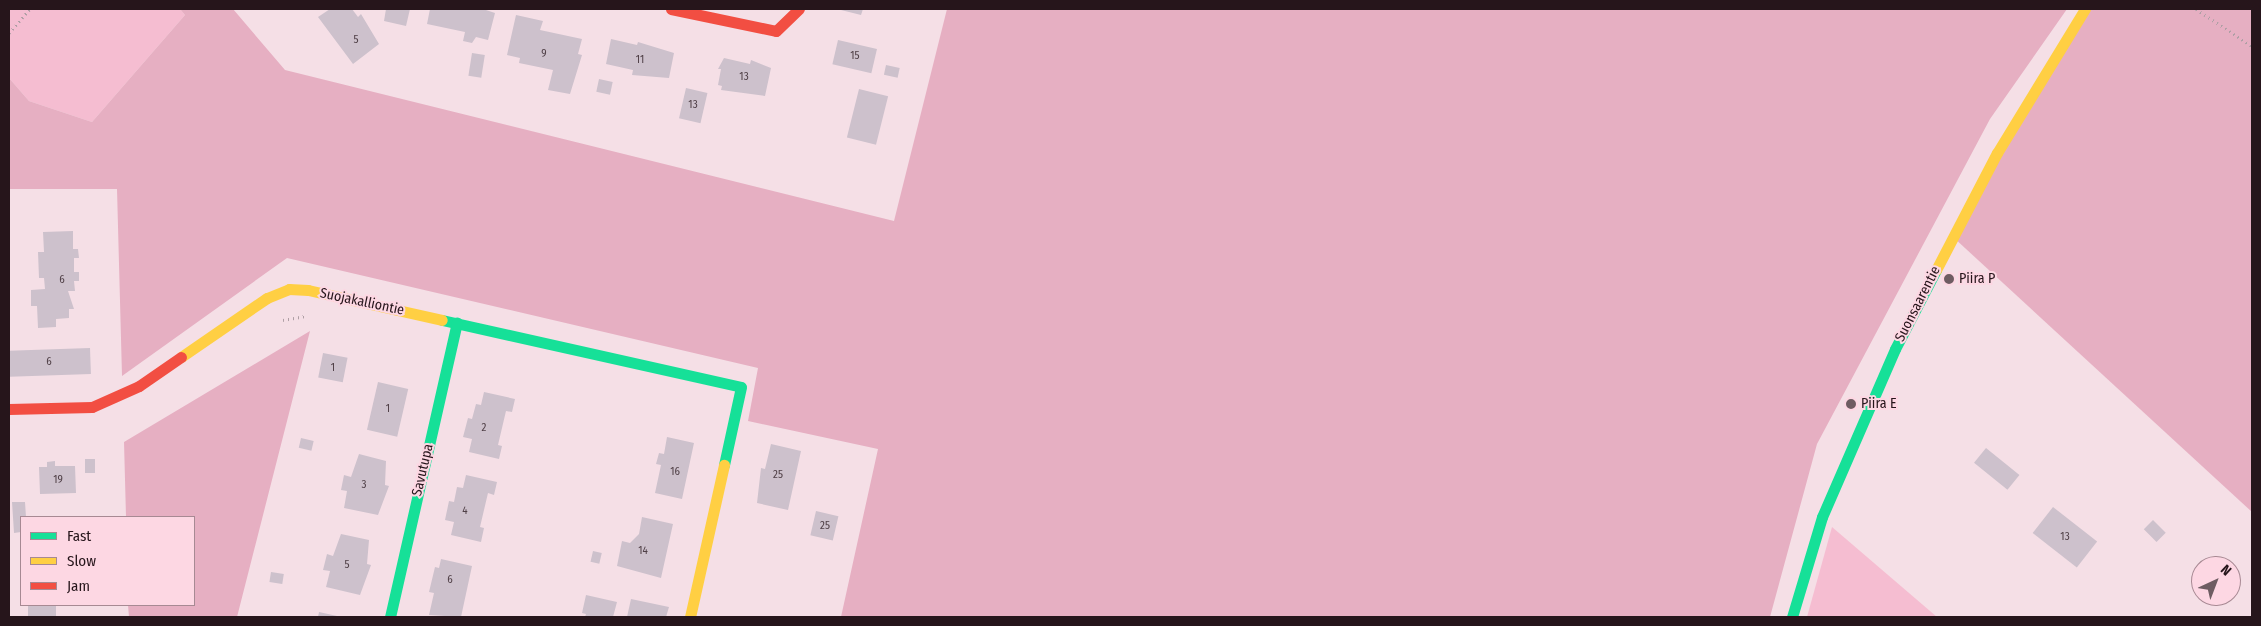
<!DOCTYPE html>
<html>
<head>
<meta charset="utf-8">
<style>
	body { margin:0 }
	#map { position:relative; width:2261px; height:626px; overflow:hidden; background:#f5dfe6; font-family:"Fira Sans Condensed",sans-serif }
	div>[style] { position:absolute }
	.green>* { inset:0; background:#f5bdd1 }
	.forest>* { inset:0; background:#e6afc2 }
	.building>* { inset:0; background:#cdc1cc; transform-origin:0 0 }
	.path>* { height:3px; margin-top:-1.5px; transform-origin:0; background:repeating-linear-gradient(90deg,#af9fa5 0 1px,transparent 0 5px) }
	.fast>* { height:11px; margin:-5.5px; padding:0 5.5px; transform-origin:5.5px; border-radius:5.5px; background:#16e098 }
	.slow>* { height:11px; margin:-5.5px; padding:0 5.5px; transform-origin:5.5px; border-radius:5.5px; background:#ffcf43 }
	.jam>* { height:11px; margin:-5.5px; padding:0 5.5px; transform-origin:5.5px; border-radius:5.5px; background:#f24e42 }
	.dots>* { width:14px; height:14px; translate:-50% -50%; box-sizing:border-box; border:2px solid #fdd7e3; border-radius:50% }
	span { translate:-50% -50%; white-space:nowrap; text-align:center; line-height:1.15; -webkit-text-stroke:4px #fdd7e3; paint-order:stroke }
	.number-label { font-size:11px; color:#504047 }
	.number-label span { -webkit-text-stroke-width:0 }
	.poi-label { font-size:14px; color:#26151b }
	.left { translate:0 -50%; text-align:left }
	.street-label { font-size:14px; color:#26151b }
	.frame { position:absolute; inset:0; border:10px solid #26151b; pointer-events:none }
	.legend { position:absolute; left:20px; top:516px; width:175px; height:90px; box-sizing:border-box; background:#fdd7e3; border:1px solid #a78993; margin:0; padding:6px 9px; list-style:none; font-size:15px; color:#26151b }
	.legend li { display:flex; align-items:center; gap:10px; height:25px }
	.legend b { width:25px; border:1px solid #a78993 }
	.north { position:absolute; left:2191px; top:556px; width:50px; height:50px; box-sizing:border-box; background:#fdd7e3; border:1px solid #a78993; border-radius:50%; rotate:43deg; font-size:14px; font-weight:700; line-height:20px; text-align:center; color:#26151b }
	.north::after { content:''; display:block; margin:auto; width:18px; height:22px; background:#6e5c62; clip-path:polygon(50% 0,100% 100%,50% 72%,0 100%) }
</style>
</head>
<body>
<div id="map">
	<div class="green">
		<i style="clip-path:polygon(9px 9px,180px 9px,185px 15px,92px 122px,29px 101px,9px 78px)"></i>
		<i style="clip-path:polygon(1832px 527px,1937px 617px,1807px 617px)"></i>
	</div>
	<div class="forest">
		<i style="clip-path:polygon(180px 9px,233px 9px,285px 70px,894px 221px,947px 9px,2067px 9px,1990px 119px,1817px 444px,1770px 617px,841px 617px,878px 449px,748px 421px,758px 368px,287px 258px,122px 376px,117px 189px,9px 189px,9px 78px,29px 101px,92px 122px,185px 15px)"></i>
		<i style="clip-path:polygon(2085px 9px,2252px 9px,2252px 512px,1953px 237px)"></i>
		<i style="clip-path:polygon(310px 331px,237px 617px,129px 617px,128px 605px,194px 605px,194px 517px,126px 517px,124px 442px)"></i>
	</div>
	<div class="building">
		<i style="clip-path:polygon(330px 9px,352px 9px,358px 17px,361px 14px,379px 44px,353px 64px,318px 17px)"></i>
		<i style="clip-path:polygon(386px 9px,410px 9px,406px 26px,384px 21px)"></i>
		<i style="clip-path:polygon(430px 9px,483px 9px,495px 13px,488px 40px,476px 37px,472px 43px,463px 41px,465px 32px,427px 24px)"></i>
		<i style="clip-path:polygon(837px 9px,863px 9px,861px 15px)"></i>
		<i style="clip-path:polygon(516px 15px,543px 21px,540px 30px,582px 39px,578px 54px,582px 55px,570px 94px,548px 90px,553px 70px,519px 63px,520px 58px,507px 55px)"></i>
		<i style="clip-path:polygon(611px 39px,637px 45px,638px 42px,674px 53px,669px 78px,632px 75px,633px 70px,606px 64px)"></i>
		<i style="left:838px;top:40px;width:40px;height:25px;rotate:13deg"></i>
		<i style="left:472px;top:53px;width:13px;height:23px;rotate:9deg"></i>
		<i style="clip-path:polygon(724px 58px,750px 64px,751px 60px,771px 68px,765px 96px,721px 90px,722px 86px,718px 85px,721px 69px,718px 69px)"></i>
		<i style="left:886px;top:65px;width:14px;height:10px;rotate:12deg"></i>
		<i style="left:599px;top:79px;width:14px;height:13px;rotate:12deg"></i>
		<i style="left:686px;top:88px;width:22px;height:31px;rotate:13deg"></i>
		<i style="left:859px;top:89px;width:30px;height:50px;rotate:14deg"></i>
		<i style="clip-path:polygon(73px 231px,73px 249px,78px 249px,79px 258px,74px 258px,74px 272px,79px 272px,79px 281px,74px 281px,75px 291px,68px 291px,74px 309px,69px 309px,69px 318px,56px 319px,56px 327px,38px 328px,37px 306px,31px 306px,31px 290px,45px 289px,44px 278px,39px 278px,38px 252px,44px 252px,43px 232px)"></i>
		<i style="left:90px;top:348px;width:26px;height:81px;rotate:88deg"></i>
		<i style="left:323px;top:353px;width:25px;height:25px;rotate:11deg"></i>
		<i style="left:378px;top:382px;width:31px;height:49px;rotate:13deg"></i>
		<i style="clip-path:polygon(484px 392px,515px 399px,512px 412px,506px 411px,498px 445px,502px 446px,499px 459px,469px 452px,472px 439px,463px 437px,468px 418px,472px 419px,476px 404px,481px 405px)"></i>
		<i style="clip-path:polygon(667px 437px,694px 443px,682px 499px,655px 493px,661px 465px,656px 464px,659px 453px,664px 454px)"></i>
		<i style="left:301px;top:438px;width:13px;height:10px;rotate:13deg"></i>
		<i style="clip-path:polygon(771px 444px,801px 451px,788px 510px,757px 503px,761px 468px,765px 469px)"></i>
		<i style="left:1986px;top:448px;width:43px;height:19px;rotate:39deg"></i>
		<i style="clip-path:polygon(359px 454px,386px 461px,385px 485px,389px 486px,378px 515px,344px 508px,347px 491px,341px 490px,344px 475px,351px 477px)"></i>
		<i style="left:95px;top:459px;width:14px;height:10px;rotate:90deg"></i>
		<i style="clip-path:polygon(55px 461px,55px 466px,75px 466px,76px 493px,40px 494px,39px 467px,47px 467px,47px 462px)"></i>
		<i style="clip-path:polygon(466px 475px,497px 482px,494px 495px,488px 493px,480px 527px,484px 528px,481px 542px,451px 535px,454px 522px,445px 520px,449px 501px,454px 502px,457px 487px,463px 488px)"></i>
		<i style="clip-path:polygon(12px 502px,25px 502px,26px 517px,21px 517px,21px 532px,14px 533px)"></i>
		<i style="left:2053px;top:507px;width:56px;height:33px;rotate:38deg"></i>
		<i style="left:816px;top:511px;width:23px;height:25px;rotate:13deg"></i>
		<i style="clip-path:polygon(642px 517px,673px 524px,661px 578px,617px 566px,622px 541px,630px 543px,639px 534px)"></i>
		<i style="left:2153px;top:520px;width:18px;height:13px;rotate:45deg"></i>
		<i style="clip-path:polygon(341px 534px,369px 540px,367px 564px,371px 565px,360px 595px,326px 587px,330px 571px,323px 570px,327px 554px,333px 556px)"></i>
		<i style="left:593px;top:551px;width:9px;height:11px;rotate:13deg"></i>
		<i style="clip-path:polygon(441px 559px,472px 566px,461px 617px,429px 615px,434px 593px,429px 592px,435px 567px,439px 568px)"></i>
		<i style="left:271px;top:572px;width:13px;height:10px;rotate:9deg"></i>
		<i style="clip-path:polygon(586px 595px,617px 602px,613px 617px,585px 617px,586px 614px,582px 613px)"></i>
		<i style="clip-path:polygon(631px 599px,669px 607px,666px 617px,627px 617px)"></i>
		<i style="left:28px;top:605px;width:28px;height:12px"></i>
		<i style="clip-path:polygon(319px 612px,337px 616px,337px 617px,318px 617px)"></i>
	</div>
	<div class="path">
		<i style="left:2196px;top:9px;width:67px;rotate:33.5deg"></i>
		<i style="left:9px;top:33px;width:32px;rotate:-49deg"></i>
		<i style="left:283px;top:320px;width:23px;rotate:-10deg"></i>
	</div>
	<div class="fast">
		<i style="left:442px;top:320px;width:306px;rotate:12.6deg"></i>
		<i style="left:741px;top:387px;width:80px;rotate:102.3deg"></i>
		<i style="left:390px;top:617px;width:302px;rotate:-77.2deg"></i>
		<i style="left:1792px;top:617px;width:104px;rotate:-73.3deg"></i>
		<i style="left:1822px;top:517px;width:183px;rotate:-66.5deg"></i>
		<i style="left:1895px;top:349px;width:89px;rotate:-62.6deg"></i>
	</div>
	<div class="slow">
		<i style="left:1936px;top:270px;width:132px;rotate:-62.5deg"></i>
		<i style="left:1997px;top:153px;width:169px;rotate:-58.6deg"></i>
		<i style="left:181px;top:357px;width:104px;rotate:-34.5deg"></i>
		<i style="left:267px;top:298px;width:24px;rotate:-22deg"></i>
		<i style="left:289px;top:289px;width:19px;rotate:3deg"></i>
		<i style="left:308px;top:290px;width:137px;rotate:12.6deg"></i>
		<i style="left:690px;top:617px;width:156px;rotate:-77.4deg"></i>
	</div>
	<div class="jam">
		<i style="left:671px;top:9px;width:107px;rotate:11.8deg"></i>
		<i style="left:776px;top:31px;width:32px;rotate:-44deg"></i>
		<i style="left:9px;top:409px;width:83px;rotate:-1.4deg"></i>
		<i style="left:92px;top:407px;width:51px;rotate:-24.1deg"></i>
		<i style="left:139px;top:386px;width:51px;rotate:-34.6deg"></i>
	</div>
	<div class="dots">
		<i style="left:1949px;top:279px;background:#6e5c62"></i>
		<i style="left:1851px;top:404px;background:#6e5c62"></i>
	</div>
	<div class="number-label">
		<span style="left:356px;top:40px">5</span>
		<span style="left:544px;top:54px">9</span>
		<span style="left:855px;top:56px">15</span>
		<span style="left:640px;top:60px">11</span>
		<span style="left:744px;top:77px">13</span>
		<span style="left:693px;top:105px">13</span>
		<span style="left:62px;top:280px">6</span>
		<span style="left:49px;top:362px">6</span>
		<span style="left:333px;top:368px">1</span>
		<span style="left:388px;top:409px">1</span>
		<span style="left:484px;top:428px">2</span>
		<span style="left:675px;top:472px">16</span>
		<span style="left:778px;top:475px">25</span>
		<span style="left:58px;top:480px">19</span>
		<span style="left:364px;top:485px">3</span>
		<span style="left:465px;top:511px">4</span>
		<span style="left:825px;top:526px">25</span>
		<span style="left:2065px;top:537px">13</span>
		<span style="left:643px;top:551px">14</span>
		<span style="left:347px;top:565px">5</span>
		<span style="left:450px;top:580px">6</span>
	</div>
	<div class="poi-label">
		<span class="left" style="left:1959px;top:279px">Piira P</span>
		<span class="left" style="left:1861px;top:404px">Piira E</span>
	</div>
	<div class="street-label">
		<span style="left:362px;top:302px;rotate:12deg">Suojakalliontie</span>
		<span style="left:1918px;top:304px;rotate:-63deg">Suonsaarentie</span>
		<span style="left:423px;top:470px;rotate:-77deg">Savutupa</span>
	</div>
	<div class="frame"></div>
	<ul class="legend">
	<li><b style="height:6px;background:#16e098"></b>Fast</li>
	<li><b style="height:6px;background:#ffcf43"></b>Slow</li>
	<li><b style="height:6px;background:#f24e42"></b>Jam</li>
	</ul>
	<div class="north">N</div>
</div>
</body>
</html>
